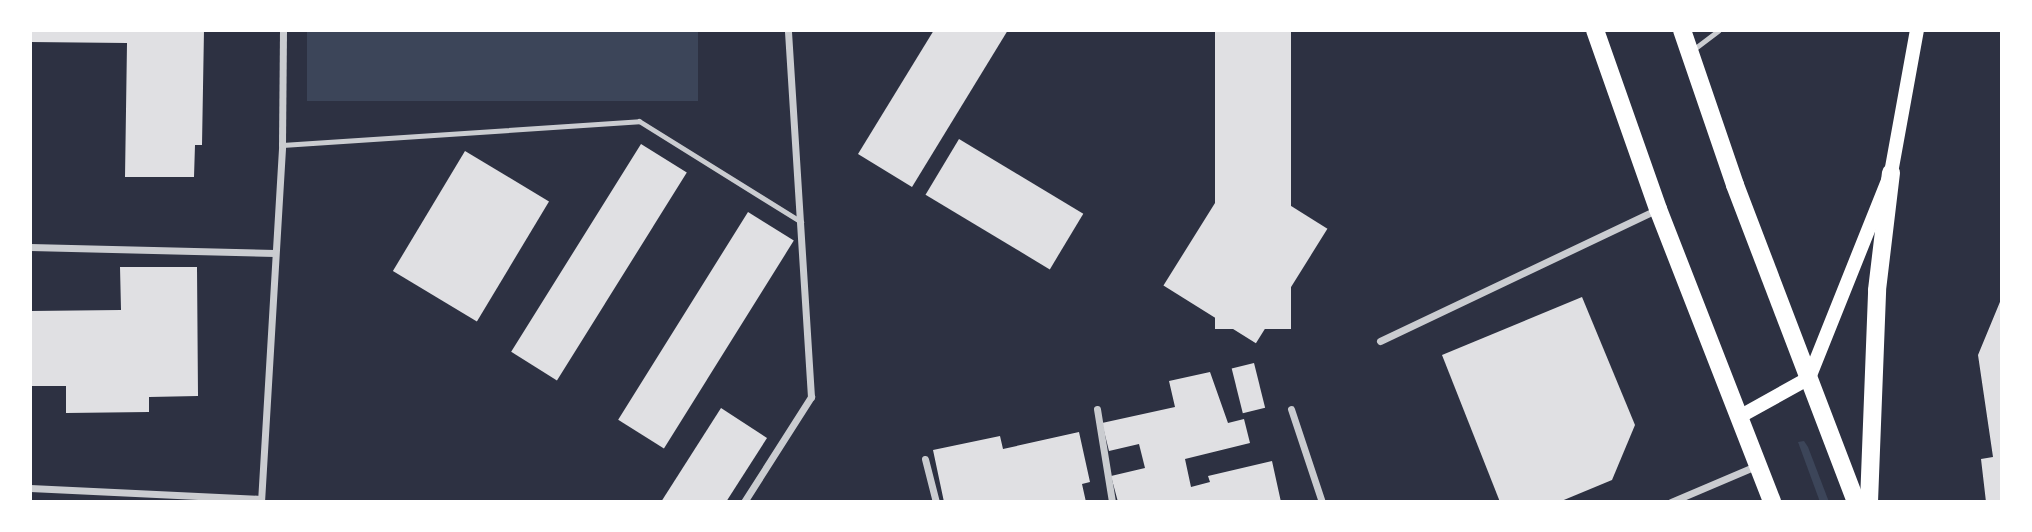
<!DOCTYPE html>
<html>
<head>
<meta charset="utf-8">
<style>
	body { margin:0 }
	#map { position:relative; width:2032px; height:532px; overflow:hidden; background:#2d3142; font-family:Arial,sans-serif }
	div>[style] { position:absolute }
	.green>* { inset:0; background:#3c4559; transform-origin:0 0 }
	.building>* { inset:0; background:#e0e0e3; transform-origin:0 0 }
	.service>* { height:5px; margin:-2.5px; padding:0 2.5px; transform-origin:2.5px; border-radius:2.5px; background:#caccd0 }
	.minor>* { height:7px; margin:-3.5px; padding:0 3.5px; transform-origin:3.5px; border-radius:3.5px; background:#caccd0 }
	.secondary>* { height:14px; margin:-7px; padding:0 7px; transform-origin:7px; border-radius:7px; background:#fff }
	.primary>* { height:18px; margin:-9px; padding:0 9px; transform-origin:9px; border-radius:9px; background:#fff }
	span { translate:-50% -50%; white-space:nowrap; text-align:center; line-height:1.15; -webkit-text-stroke:6px #fff; paint-order:stroke }
	.frame { position:absolute; inset:0; border:32px solid #fff; pointer-events:none }
</style>
</head>
<body>
<div id="map">
	<div class="green">
		<i style="left:307px;top:30px;width:391px;height:71px"></i>
		<i style="clip-path:polygon(1804px 441px,1808px 447px,1829px 502px,1820px 502px,1798px 442px)"></i>
	</div>
	<div class="building">
		<i style="clip-path:polygon(30px 30px,204px 30px,202px 145px,195px 145px,194px 177px,125px 177px,127px 43px,30px 42px)"></i>
		<i style="clip-path:polygon(934px 30px,1008px 30px,912px 187px,858px 154px)"></i>
		<i style="left:1215px;top:30px;width:76px;height:299px"></i>
		<i style="left:959px;top:139px;width:145px;height:65px;rotate:31deg"></i>
		<i style="left:641px;top:144px;width:54px;height:245px;rotate:32deg"></i>
		<i style="left:465px;top:151px;width:98px;height:140px;rotate:31deg"></i>
		<i style="left:1235px;top:171px;width:109px;height:135px;rotate:32deg"></i>
		<i style="left:748px;top:212px;width:54px;height:245px;rotate:32deg"></i>
		<i style="clip-path:polygon(120px 267px,197px 267px,198px 396px,149px 397px,149px 412px,66px 413px,66px 386px,30px 386px,30px 311px,121px 310px)"></i>
		<i style="clip-path:polygon(1582px 297px,1635px 425px,1612px 480px,1559px 502px,1500px 502px,1442px 355px)"></i>
		<i style="clip-path:polygon(2002px 297px,2002px 502px,1986px 502px,1981px 459px,1993px 457px,1978px 355px)"></i>
		<i style="left:1254px;top:363px;width:46px;height:23px;rotate:76deg"></i>
		<i style="clip-path:polygon(1210px 372px,1228px 423px,1244px 419px,1250px 443px,1185px 459px,1191px 487px,1210px 482px,1208px 476px,1272px 461px,1281px 502px,1118px 502px,1111px 476px,1145px 468px,1139px 444px,1109px 451px,1102px 423px,1175px 407px,1169px 381px)"></i>
		<i style="clip-path:polygon(721px 408px,767px 438px,726px 502px,661px 502px)"></i>
		<i style="clip-path:polygon(1079px 432px,1090px 482px,1082px 484px,1086px 502px,944px 502px,933px 450px,1000px 436px,1003px 449px)"></i>
	</div>
	<div class="service">
		<i style="left:1694px;top:49px;width:31px;rotate:-37deg"></i>
		<i style="left:282px;top:145px;width:358px;rotate:-3.8deg"></i>
		<i style="left:639px;top:121px;width:191px;rotate:31.9deg"></i>
	</div>
	<div class="minor">
		<i style="left:30px;top:247px;width:245px;rotate:1.4deg"></i>
		<i style="left:1380px;top:341px;width:308px;rotate:-25.4deg"></i>
		<i style="left:1097px;top:409px;width:94px;rotate:80.8deg"></i>
		<i style="left:1291px;top:409px;width:98px;rotate:71.6deg"></i>
		<i style="left:925px;top:459px;width:44px;rotate:75.7deg"></i>
		<i style="left:30px;top:488px;width:231px;rotate:2.7deg"></i>
		<i style="left:261px;top:502px;width:358px;rotate:-86.6deg"></i>
		<i style="left:282px;top:145px;width:115px;rotate:-89.5deg"></i>
		<i style="left:744px;top:502px;width:125px;rotate:-57.5deg"></i>
		<i style="left:811px;top:397px;width:368px;rotate:-93.6deg"></i>
		<i style="left:1671px;top:502px;width:92px;rotate:-23deg"></i>
	</div>
	<div class="secondary">
		<i style="left:1739px;top:417px;width:80px;rotate:-29.1deg"></i>
		<i style="left:1809px;top:378px;width:221px;rotate:-68.2deg"></i>
		<i style="left:1891px;top:173px;width:145px;rotate:-79.7deg"></i>
	</div>
	<div class="primary">
		<i style="left:1595px;top:30px;width:190px;rotate:70.6deg"></i>
		<i style="left:1658px;top:209px;width:314px;rotate:68.7deg"></i>
		<i style="left:1682px;top:30px;width:164px;rotate:71.1deg"></i>
		<i style="left:1735px;top:185px;width:339px;rotate:69.1deg"></i>
		<i style="left:1869px;top:502px;width:212px;rotate:-87.8deg"></i>
		<i style="left:1877px;top:290px;width:118px;rotate:-83.2deg"></i>
	</div>
	<div class="frame"></div>
</div>
</body>
</html>
